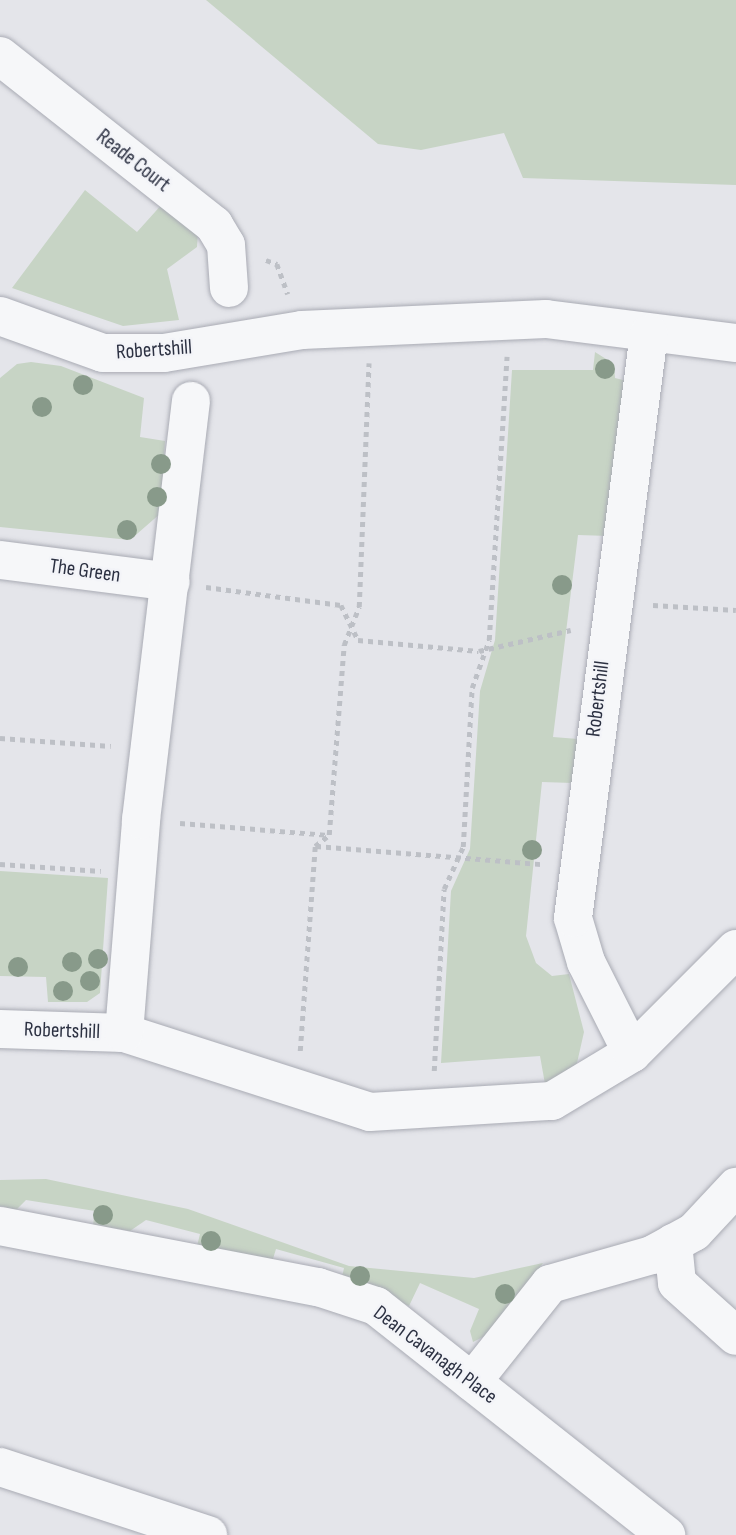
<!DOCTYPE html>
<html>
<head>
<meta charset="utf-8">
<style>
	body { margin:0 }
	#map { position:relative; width:736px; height:1535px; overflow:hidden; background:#e4e5ea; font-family:"Sofia Sans Condensed",sans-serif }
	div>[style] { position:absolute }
	.green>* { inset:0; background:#c7d4c5 }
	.path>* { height:4.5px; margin-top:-2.25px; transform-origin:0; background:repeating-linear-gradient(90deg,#bdc0c6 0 5px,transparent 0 10px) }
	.roads { filter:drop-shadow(0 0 2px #a9abb4) drop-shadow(0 0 2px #a9abb4) }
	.minor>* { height:38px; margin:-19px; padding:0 19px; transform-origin:19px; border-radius:19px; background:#f6f7f9 }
	.trees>* { width:20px; height:20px; margin:-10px; border-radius:50%; background:#889a8a }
	span { translate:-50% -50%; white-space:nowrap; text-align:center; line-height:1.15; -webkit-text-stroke:5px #f3f4f8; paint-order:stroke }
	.street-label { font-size:21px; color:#2c3142 }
</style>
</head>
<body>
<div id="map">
	<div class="green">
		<i style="clip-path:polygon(206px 0,736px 0,736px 185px,523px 178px,504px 133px,421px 150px,378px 144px)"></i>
		<i style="clip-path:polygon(85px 190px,137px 232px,164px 202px,198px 231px,197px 247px,167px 269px,179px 320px,123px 326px,12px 288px)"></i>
		<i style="clip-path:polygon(595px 352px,614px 364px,615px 378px,627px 381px,609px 536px,578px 535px,553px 737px,578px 739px,573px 783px,542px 782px,526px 936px,536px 963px,552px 976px,569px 974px,584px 1032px,577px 1063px,558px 1082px,545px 1084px,540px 1056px,441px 1063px,451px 891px,470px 849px,480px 691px,495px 640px,512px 370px,593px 370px)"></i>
		<i style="clip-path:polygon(31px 362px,61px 366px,144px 398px,140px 437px,165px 441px,161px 513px,130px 540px,0 527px,0 378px,17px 364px)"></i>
		<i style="clip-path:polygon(0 871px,108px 878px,100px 993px,87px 1002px,48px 1002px,46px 977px,0 976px)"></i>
		<i style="clip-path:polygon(46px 1179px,188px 1209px,349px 1266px,474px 1278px,543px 1263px,491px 1333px,473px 1342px,470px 1331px,479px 1309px,420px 1283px,409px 1306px,342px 1277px,344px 1268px,276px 1249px,272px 1262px,197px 1246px,200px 1234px,146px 1220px,130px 1231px,93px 1225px,95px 1211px,26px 1200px,16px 1210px,0 1206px,0 1180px)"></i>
	</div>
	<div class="path">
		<i style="left:266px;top:260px;width:12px;rotate:20deg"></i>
		<i style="left:277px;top:264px;width:32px;rotate:70deg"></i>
		<i style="left:206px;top:587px;width:136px;rotate:7.6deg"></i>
		<i style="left:341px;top:605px;width:39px;rotate:64deg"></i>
		<i style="left:358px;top:640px;width:121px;rotate:5.2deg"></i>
		<i style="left:479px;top:651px;width:94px;rotate:-12.9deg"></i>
		<i style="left:653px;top:605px;width:83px;rotate:3.4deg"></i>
		<i style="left:0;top:738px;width:111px;rotate:4.1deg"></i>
		<i style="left:180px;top:823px;width:148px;rotate:4.6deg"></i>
		<i style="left:316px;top:846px;width:226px;rotate:4.6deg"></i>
		<i style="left:0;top:864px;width:101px;rotate:4deg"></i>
		<i style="left:300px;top:1051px;width:206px;rotate:-85.8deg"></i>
		<i style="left:315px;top:846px;width:18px;rotate:-38deg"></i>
		<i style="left:329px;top:835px;width:191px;rotate:-85.5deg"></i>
		<i style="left:344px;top:645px;width:41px;rotate:-68.5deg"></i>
		<i style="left:359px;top:607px;width:244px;rotate:-87.7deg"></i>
		<i style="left:434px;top:1071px;width:182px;rotate:-86.9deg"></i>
		<i style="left:444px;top:889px;width:46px;rotate:-65.7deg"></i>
		<i style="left:463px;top:847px;width:159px;rotate:-86.8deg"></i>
		<i style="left:472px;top:688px;width:51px;rotate:-70.5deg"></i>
		<i style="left:489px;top:640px;width:284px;rotate:-86.4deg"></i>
	</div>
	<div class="roads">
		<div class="minor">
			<i style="left:0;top:56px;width:273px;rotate:38.3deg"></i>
			<i style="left:214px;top:225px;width:23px;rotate:59deg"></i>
			<i style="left:226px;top:245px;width:43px;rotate:86deg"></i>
			<i style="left:0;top:316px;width:109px;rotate:19.8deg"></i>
			<i style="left:103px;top:353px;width:61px"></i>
			<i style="left:164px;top:353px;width:140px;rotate:-9.5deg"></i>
			<i style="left:302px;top:330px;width:244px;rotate:-2.6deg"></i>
			<i style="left:546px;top:319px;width:192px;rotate:7.2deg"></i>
			<i style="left:0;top:560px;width:172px;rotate:7.3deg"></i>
			<i style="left:0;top:1029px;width:124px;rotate:1.8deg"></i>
			<i style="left:124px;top:1033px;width:258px;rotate:17.8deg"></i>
			<i style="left:370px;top:1112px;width:182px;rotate:-3.5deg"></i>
			<i style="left:552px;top:1101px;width:93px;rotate:-31deg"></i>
			<i style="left:632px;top:1053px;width:147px;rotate:-45deg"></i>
			<i style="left:124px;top:1033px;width:214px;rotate:-85.4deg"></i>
			<i style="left:141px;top:820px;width:422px;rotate:-83.2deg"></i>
			<i style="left:632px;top:1053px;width:102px;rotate:-116.8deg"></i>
			<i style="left:586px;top:962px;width:46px;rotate:-106.5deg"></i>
			<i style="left:573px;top:918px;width:589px;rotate:-82.59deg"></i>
			<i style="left:0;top:1226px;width:324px;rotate:10.9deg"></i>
			<i style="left:318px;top:1287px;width:61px;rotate:18.1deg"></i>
			<i style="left:376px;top:1306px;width:370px;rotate:38.3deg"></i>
			<i style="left:673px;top:1243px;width:40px;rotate:84.3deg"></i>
			<i style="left:677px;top:1283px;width:79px;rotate:41.9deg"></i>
			<i style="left:472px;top:1382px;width:125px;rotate:-51.5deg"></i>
			<i style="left:550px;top:1284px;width:106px;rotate:-15.9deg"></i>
			<i style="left:652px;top:1255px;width:48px;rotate:-28.7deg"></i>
			<i style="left:694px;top:1232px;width:62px;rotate:-47deg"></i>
			<i style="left:0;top:1467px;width:219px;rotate:18.1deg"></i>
		</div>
	</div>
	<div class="trees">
		<i style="left:605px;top:369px"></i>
		<i style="left:83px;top:385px"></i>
		<i style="left:42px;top:407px"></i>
		<i style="left:161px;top:464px"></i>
		<i style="left:157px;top:497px"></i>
		<i style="left:127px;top:530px"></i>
		<i style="left:562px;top:585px"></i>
		<i style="left:532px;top:850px"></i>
		<i style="left:98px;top:959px"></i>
		<i style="left:72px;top:962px"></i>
		<i style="left:18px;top:967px"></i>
		<i style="left:90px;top:981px"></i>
		<i style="left:63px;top:991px"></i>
		<i style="left:103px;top:1215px"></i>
		<i style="left:211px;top:1241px"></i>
		<i style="left:360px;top:1276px"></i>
		<i style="left:505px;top:1294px"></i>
	</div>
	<div class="street-label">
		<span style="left:133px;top:161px;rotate:38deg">Reade Court</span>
		<span style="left:154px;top:350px;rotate:-4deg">Robertshill</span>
		<span style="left:85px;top:571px;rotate:8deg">The Green</span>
		<span style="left:598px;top:699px;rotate:-83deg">Robertshill</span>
		<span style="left:62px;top:1031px;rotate:2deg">Robertshill</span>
		<span style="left:435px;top:1355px;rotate:37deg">Dean Cavanagh Place</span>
	</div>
</div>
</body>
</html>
